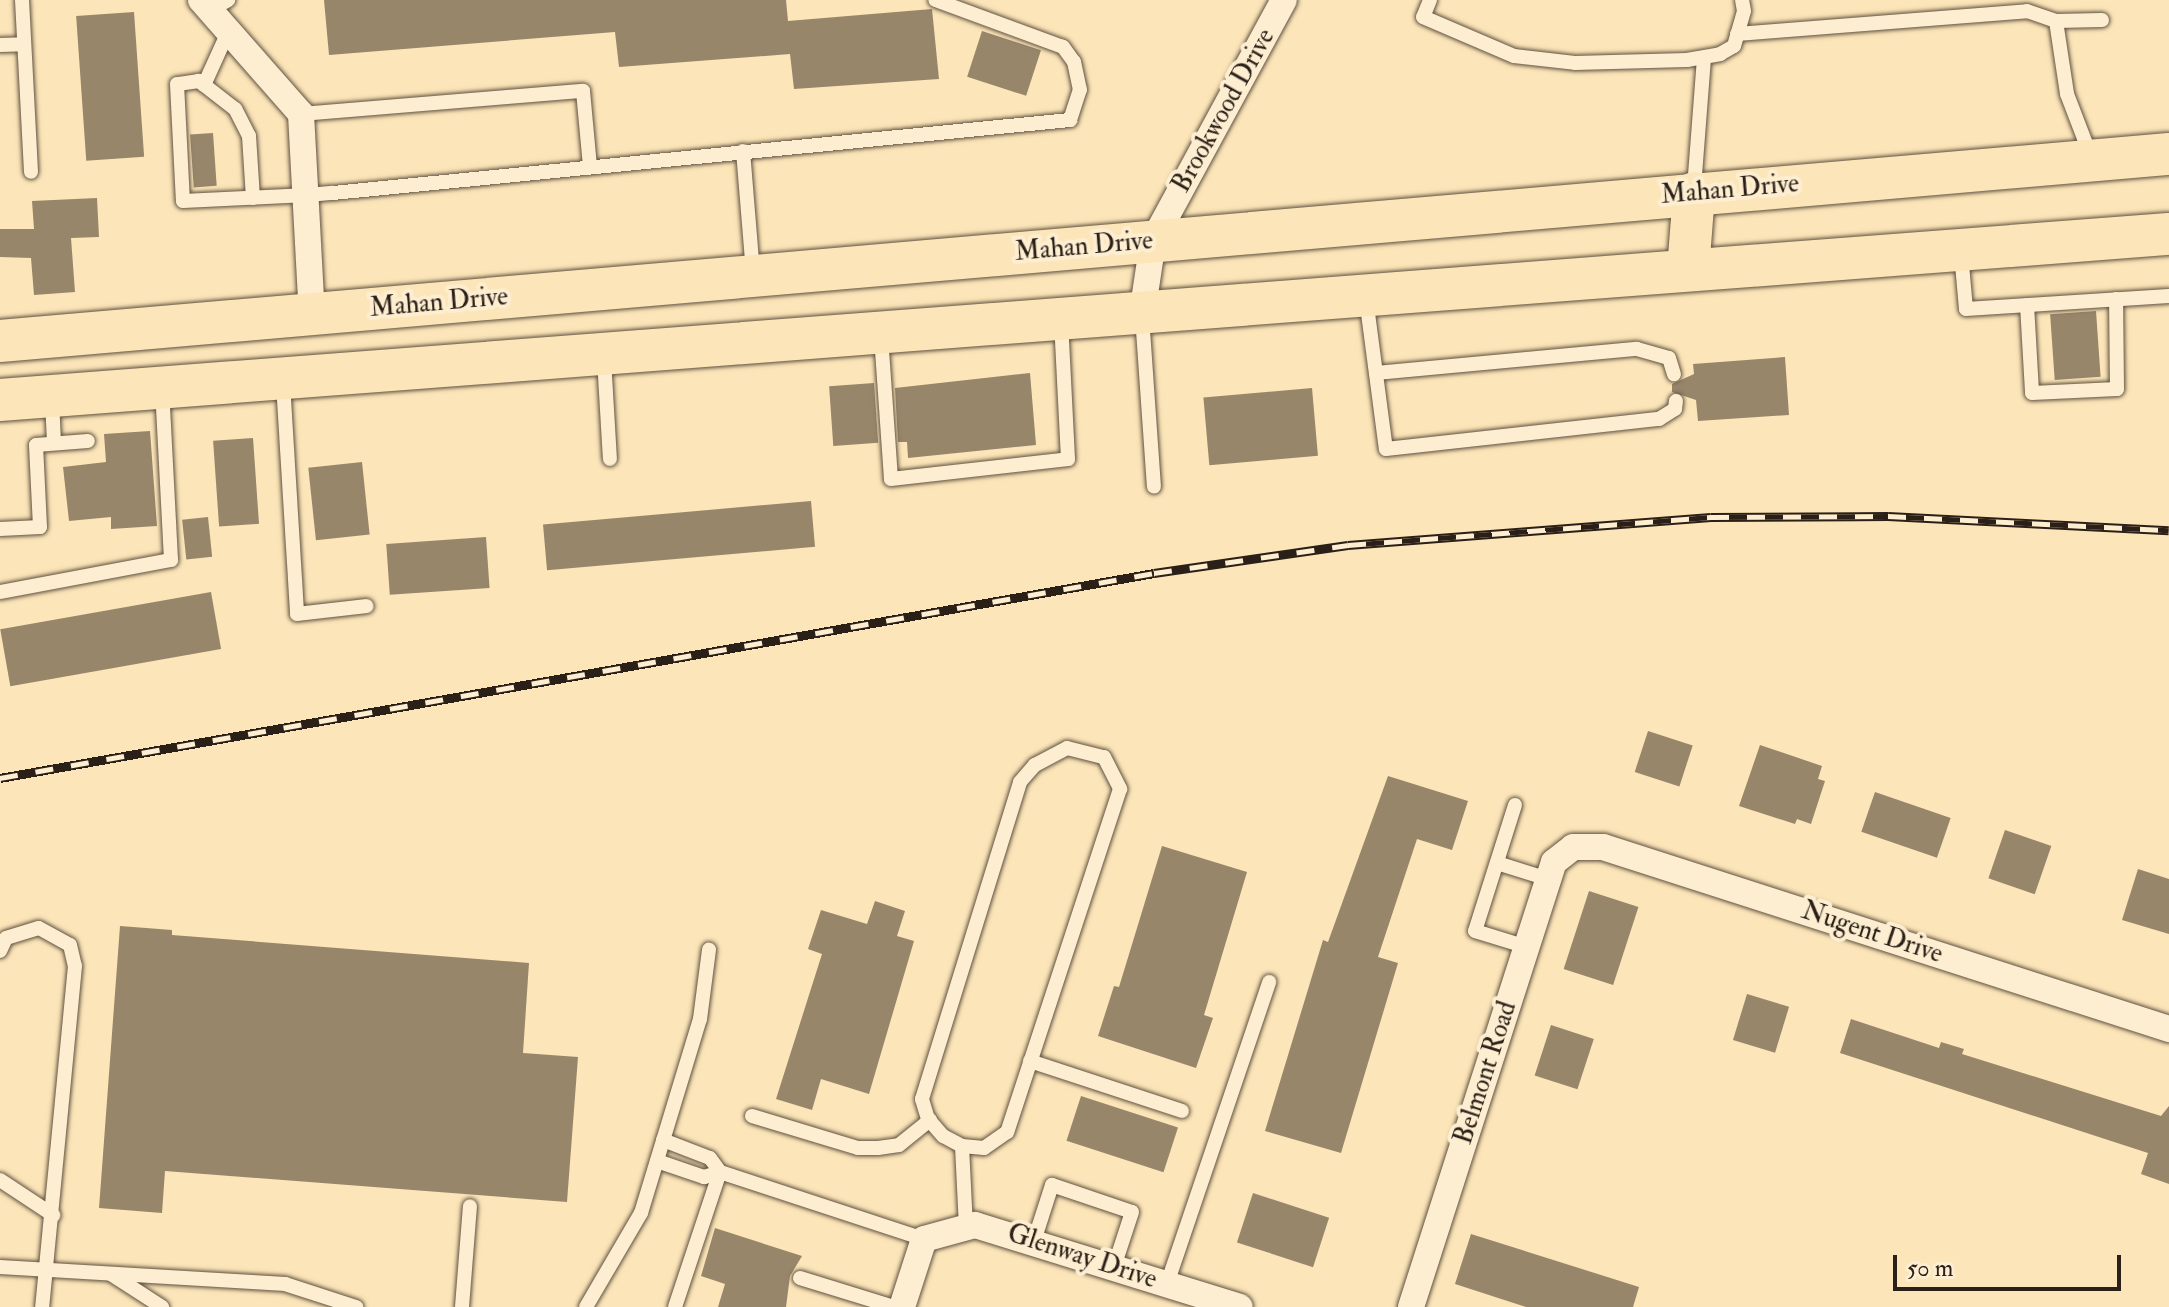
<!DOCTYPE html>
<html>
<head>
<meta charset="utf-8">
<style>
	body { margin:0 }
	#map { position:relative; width:2169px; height:1307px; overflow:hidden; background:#fce5b8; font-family:"IM FELL Double Pica",serif }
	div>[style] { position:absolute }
	.building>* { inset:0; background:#98866b; transform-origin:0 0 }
	.roads { filter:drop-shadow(0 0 2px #5f5140) drop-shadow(0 0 2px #5f5140) }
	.service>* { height:14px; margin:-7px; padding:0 7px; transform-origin:7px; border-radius:7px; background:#fdeed1 }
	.minor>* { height:26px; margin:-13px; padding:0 13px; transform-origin:13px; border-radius:13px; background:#fdeed1 }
	.primary>* { height:42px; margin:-21px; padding:0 21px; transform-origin:21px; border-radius:21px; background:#fce5b8 }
	.rail>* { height:9px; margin-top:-4.5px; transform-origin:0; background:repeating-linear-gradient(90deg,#fdeed1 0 18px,#2b2018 0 36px); box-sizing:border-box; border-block:2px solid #2b2018 }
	span { translate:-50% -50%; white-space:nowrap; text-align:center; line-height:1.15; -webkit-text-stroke:8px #fdeed1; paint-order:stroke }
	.street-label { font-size:26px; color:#2b2018 }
	.scale { position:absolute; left:1893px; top:1255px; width:228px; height:36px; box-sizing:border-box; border:4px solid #2b2018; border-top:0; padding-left:10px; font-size:24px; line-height:28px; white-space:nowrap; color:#2b2018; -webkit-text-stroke:6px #fdeed1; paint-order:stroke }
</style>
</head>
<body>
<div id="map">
	<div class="building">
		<i style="clip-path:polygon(324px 0,786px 0,788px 21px,932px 9px,939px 79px,794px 89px,790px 54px,619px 67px,615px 32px,329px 55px)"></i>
		<i style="left:134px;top:12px;width:145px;height:58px;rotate:86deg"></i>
		<i style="left:982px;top:31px;width:62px;height:48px;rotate:18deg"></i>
		<i style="left:213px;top:133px;width:53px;height:23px;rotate:86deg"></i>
		<i style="clip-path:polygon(97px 198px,99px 237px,71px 238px,75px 292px,34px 295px,31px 258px,0 257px,0 229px,34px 229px,32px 201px)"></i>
		<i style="left:2096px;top:311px;width:66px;height:46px;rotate:86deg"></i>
		<i style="clip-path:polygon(1785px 357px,1789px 415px,1698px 421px,1696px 400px,1672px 392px,1672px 384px,1694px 374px,1693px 364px)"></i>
		<i style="clip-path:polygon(1030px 373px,1036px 445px,908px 458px,907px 442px,898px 442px,895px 388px)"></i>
		<i style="left:874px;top:383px;width:60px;height:45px;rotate:86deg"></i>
		<i style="left:1312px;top:388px;width:68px;height:109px;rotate:85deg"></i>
		<i style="clip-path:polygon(150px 431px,157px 526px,111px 529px,111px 517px,69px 521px,63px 467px,106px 462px,104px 434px)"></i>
		<i style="left:253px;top:438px;width:86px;height:40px;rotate:86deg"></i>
		<i style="left:362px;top:462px;width:73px;height:54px;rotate:84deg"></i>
		<i style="left:811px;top:501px;width:46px;height:269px;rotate:85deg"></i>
		<i style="left:208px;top:517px;width:40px;height:26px;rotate:84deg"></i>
		<i style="left:486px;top:537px;width:51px;height:100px;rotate:86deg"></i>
		<i style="left:211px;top:592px;width:58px;height:214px;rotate:80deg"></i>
		<i style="left:1648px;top:731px;width:47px;height:43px;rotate:18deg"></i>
		<i style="clip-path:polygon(1760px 745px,1822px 766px,1818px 779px,1825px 781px,1811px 824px,1797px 819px,1795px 824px,1739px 806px)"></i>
		<i style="clip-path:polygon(1388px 776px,1468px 801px,1452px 850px,1417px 839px,1378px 957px,1398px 963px,1341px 1153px,1265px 1131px,1323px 940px,1328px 942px)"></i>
		<i style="left:1875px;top:792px;width:80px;height:42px;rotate:19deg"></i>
		<i style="left:2005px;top:830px;width:49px;height:51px;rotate:19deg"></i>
		<i style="clip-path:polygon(1162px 846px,1247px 872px,1204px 1015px,1213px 1018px,1196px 1068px,1098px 1036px,1114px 986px,1119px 987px)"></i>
		<i style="clip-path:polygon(2138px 869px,2169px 879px,2169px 934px,2122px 920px)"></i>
		<i style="left:1589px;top:891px;width:52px;height:82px;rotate:18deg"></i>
		<i style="clip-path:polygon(875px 901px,905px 911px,897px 936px,914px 941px,869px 1094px,821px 1079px,812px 1110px,776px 1099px,822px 954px,808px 949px,821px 910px,867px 924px)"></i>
		<i style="clip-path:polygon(120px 926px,172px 930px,172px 935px,529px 963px,523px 1053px,578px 1057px,567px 1202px,165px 1171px,162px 1213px,99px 1208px)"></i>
		<i style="left:1747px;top:994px;width:44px;height:48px;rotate:17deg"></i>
		<i style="clip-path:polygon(1851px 1019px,1939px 1048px,1941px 1042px,1964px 1049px,1962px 1054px,2161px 1116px,2169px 1106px,2169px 1184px,2141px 1174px,2148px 1153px,1840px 1053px)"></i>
		<i style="left:1551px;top:1025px;width:45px;height:53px;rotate:18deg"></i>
		<i style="left:1081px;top:1096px;width:102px;height:47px;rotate:18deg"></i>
		<i style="left:1253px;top:1193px;width:80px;height:52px;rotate:18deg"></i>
		<i style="clip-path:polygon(715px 1228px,802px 1256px,790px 1276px,786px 1307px,718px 1307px,725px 1284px,701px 1276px)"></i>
		<i style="clip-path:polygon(1471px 1234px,1639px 1287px,1633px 1307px,1526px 1307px,1455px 1284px)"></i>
	</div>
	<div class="roads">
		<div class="service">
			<i style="left:22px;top:0;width:172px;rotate:87deg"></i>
			<i style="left:1430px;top:0;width:18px;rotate:112deg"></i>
			<i style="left:1423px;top:17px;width:99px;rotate:23.2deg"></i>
			<i style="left:1514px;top:56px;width:61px;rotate:6.5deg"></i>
			<i style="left:1575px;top:63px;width:112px;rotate:-1.5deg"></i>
			<i style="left:1687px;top:60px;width:34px;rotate:-10deg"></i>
			<i style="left:1720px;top:54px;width:16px;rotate:-30deg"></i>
			<i style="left:1734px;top:46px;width:36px;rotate:-74deg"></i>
			<i style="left:1744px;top:11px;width:11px;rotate:-100deg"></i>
			<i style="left:211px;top:10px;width:20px;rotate:-30deg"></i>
			<i style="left:2056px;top:21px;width:74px;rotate:81.4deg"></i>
			<i style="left:2067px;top:94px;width:67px;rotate:69.1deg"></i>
			<i style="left:1737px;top:34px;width:291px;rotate:-4.5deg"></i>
			<i style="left:2027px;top:11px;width:31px;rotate:19deg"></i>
			<i style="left:2056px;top:21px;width:46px;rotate:-1.2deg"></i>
			<i style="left:0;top:45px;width:24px;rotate:-2deg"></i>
			<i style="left:204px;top:85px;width:60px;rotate:-65.6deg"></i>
			<i style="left:301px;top:114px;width:283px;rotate:-4.7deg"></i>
			<i style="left:583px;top:91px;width:76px;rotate:84.7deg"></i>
			<i style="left:743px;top:151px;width:121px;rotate:85.3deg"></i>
			<i style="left:1694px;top:188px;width:131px;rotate:-85.6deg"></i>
			<i style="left:253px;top:198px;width:62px;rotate:-93.7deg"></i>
			<i style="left:249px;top:136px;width:30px;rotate:-117deg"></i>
			<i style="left:235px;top:109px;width:46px;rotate:-142.1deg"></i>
			<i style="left:199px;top:81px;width:22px;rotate:172deg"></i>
			<i style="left:177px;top:84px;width:117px;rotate:87.1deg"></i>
			<i style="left:183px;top:201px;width:125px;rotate:-2.7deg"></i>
			<i style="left:308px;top:195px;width:25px;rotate:-5deg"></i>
			<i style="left:333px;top:193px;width:741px;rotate:-5.66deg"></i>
			<i style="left:1070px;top:120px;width:32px;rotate:-72deg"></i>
			<i style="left:1080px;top:90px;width:29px;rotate:-102deg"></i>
			<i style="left:1074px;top:62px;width:19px;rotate:-126deg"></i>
			<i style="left:1063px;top:47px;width:136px;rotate:-159.8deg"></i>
			<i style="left:1961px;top:253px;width:56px;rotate:84.9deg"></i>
			<i style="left:1966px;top:309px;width:203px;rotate:-3.7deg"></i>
			<i style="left:1366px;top:298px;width:152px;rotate:82.5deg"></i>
			<i style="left:1386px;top:449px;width:275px;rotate:-6.3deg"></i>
			<i style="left:1659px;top:419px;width:19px;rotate:-32deg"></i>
			<i style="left:1675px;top:409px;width:8px;rotate:-83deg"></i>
			<i style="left:2027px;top:305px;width:88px;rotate:86.7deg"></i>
			<i style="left:2032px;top:393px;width:85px;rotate:-2.7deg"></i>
			<i style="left:2117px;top:389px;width:90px;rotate:-90.6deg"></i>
			<i style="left:1142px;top:316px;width:171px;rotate:86deg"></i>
			<i style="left:881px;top:336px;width:143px;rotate:86deg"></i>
			<i style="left:891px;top:479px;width:178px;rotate:-6.4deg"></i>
			<i style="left:1068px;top:459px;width:138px;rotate:-92.9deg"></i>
			<i style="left:604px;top:359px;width:100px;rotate:86.6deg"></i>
			<i style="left:1376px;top:373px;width:262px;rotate:-5.3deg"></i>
			<i style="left:1637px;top:349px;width:33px;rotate:16deg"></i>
			<i style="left:1669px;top:358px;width:17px;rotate:73deg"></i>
			<i style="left:283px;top:383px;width:231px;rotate:86.5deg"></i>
			<i style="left:297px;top:614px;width:70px;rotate:-6.5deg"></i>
			<i style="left:52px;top:400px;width:43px;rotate:87.3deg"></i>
			<i style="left:0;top:529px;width:40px;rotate:-2.9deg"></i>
			<i style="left:40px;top:527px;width:82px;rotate:-92.8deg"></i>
			<i style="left:36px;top:445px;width:52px;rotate:-4.4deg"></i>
			<i style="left:0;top:592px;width:174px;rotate:-10.6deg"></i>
			<i style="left:171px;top:560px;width:169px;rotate:-93deg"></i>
			<i style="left:1067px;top:748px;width:38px;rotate:14deg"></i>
			<i style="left:1104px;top:757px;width:36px;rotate:63deg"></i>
			<i style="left:1120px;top:789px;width:361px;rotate:108.2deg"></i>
			<i style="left:1007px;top:1132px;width:28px;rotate:145deg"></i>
			<i style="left:984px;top:1148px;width:22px;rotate:-175deg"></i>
			<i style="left:962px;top:1146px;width:21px;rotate:-152deg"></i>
			<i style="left:943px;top:1136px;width:23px;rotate:-131deg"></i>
			<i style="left:928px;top:1119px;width:21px;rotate:-107deg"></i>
			<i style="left:922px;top:1099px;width:332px;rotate:-72.8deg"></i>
			<i style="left:1020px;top:782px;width:23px;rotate:-49deg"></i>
			<i style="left:1035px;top:765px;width:36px;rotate:-28deg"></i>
			<i style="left:1515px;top:805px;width:132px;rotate:107.6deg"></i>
			<i style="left:1475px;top:931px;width:54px;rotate:17.1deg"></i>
			<i style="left:1497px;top:863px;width:53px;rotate:17.4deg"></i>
			<i style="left:0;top:951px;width:14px;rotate:-65deg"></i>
			<i style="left:6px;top:938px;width:34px;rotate:-17deg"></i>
			<i style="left:39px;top:928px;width:35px;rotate:29deg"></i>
			<i style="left:70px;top:945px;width:22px;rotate:77deg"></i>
			<i style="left:75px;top:966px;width:343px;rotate:95.5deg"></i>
			<i style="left:1030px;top:1061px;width:160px;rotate:18.2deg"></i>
			<i style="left:752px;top:1116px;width:111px;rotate:16.8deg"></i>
			<i style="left:858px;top:1148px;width:20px"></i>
			<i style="left:878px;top:1148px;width:21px;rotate:-8deg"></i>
			<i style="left:899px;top:1145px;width:40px;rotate:-39deg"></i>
			<i style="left:663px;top:1140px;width:50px;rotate:21deg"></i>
			<i style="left:710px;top:1158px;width:17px;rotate:54deg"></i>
			<i style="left:962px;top:1146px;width:81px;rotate:87.2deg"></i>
			<i style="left:657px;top:1161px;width:50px;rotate:18.8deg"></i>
			<i style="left:704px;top:1177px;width:17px;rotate:-17deg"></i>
			<i style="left:720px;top:1172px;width:215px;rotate:18.2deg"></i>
			<i style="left:0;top:1180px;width:64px;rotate:33.4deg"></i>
			<i style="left:1034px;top:1241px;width:59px;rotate:-72.2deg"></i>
			<i style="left:1052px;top:1185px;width:84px;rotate:18.6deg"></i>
			<i style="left:1132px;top:1212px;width:58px;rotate:108.1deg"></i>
			<i style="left:0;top:1267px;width:286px;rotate:3.4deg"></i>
			<i style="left:285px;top:1284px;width:75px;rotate:17.9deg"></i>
			<i style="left:111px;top:1274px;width:61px;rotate:32.9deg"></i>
			<i style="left:800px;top:1278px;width:98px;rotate:17.1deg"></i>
			<i style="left:1167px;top:1284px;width:319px;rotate:-71.3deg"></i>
			<i style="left:462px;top:1307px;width:101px;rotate:-85.5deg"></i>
			<i style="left:586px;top:1307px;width:109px;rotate:-59.7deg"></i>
			<i style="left:641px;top:1213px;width:203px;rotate:-73.1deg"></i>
			<i style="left:700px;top:1019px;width:70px;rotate:-82.6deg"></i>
			<i style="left:675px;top:1307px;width:142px;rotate:-71.6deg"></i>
		</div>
		<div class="minor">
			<i style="left:201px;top:0;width:152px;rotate:48.7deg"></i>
			<i style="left:301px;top:114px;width:200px;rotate:86.9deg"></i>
			<i style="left:1142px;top:314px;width:74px;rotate:-81.4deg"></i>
			<i style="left:1153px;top:241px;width:274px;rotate:-61.5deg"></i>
			<i style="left:902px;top:1307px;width:71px;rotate:-72.1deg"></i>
			<i style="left:924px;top:1239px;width:53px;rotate:-15.4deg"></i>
			<i style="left:975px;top:1225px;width:277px;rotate:17.2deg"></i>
			<i style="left:1411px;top:1307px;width:467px;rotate:-72.2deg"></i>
			<i style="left:1554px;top:862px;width:24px;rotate:-38deg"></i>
			<i style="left:1573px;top:847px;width:30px"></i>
			<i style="left:1603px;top:847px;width:595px;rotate:17.83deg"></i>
		</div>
		<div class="primary">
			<i style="left:1688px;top:270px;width:77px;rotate:-85.5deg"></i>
			<i style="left:0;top:341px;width:2177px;rotate:-4.93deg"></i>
			<i style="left:0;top:400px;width:2175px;rotate:-4.38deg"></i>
		</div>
	</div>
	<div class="rail">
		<i style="left:0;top:778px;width:1172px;rotate:-10.07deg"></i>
		<i style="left:1154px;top:573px;width:196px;rotate:-8.2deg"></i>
		<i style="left:1348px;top:545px;width:364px;rotate:-4.4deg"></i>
		<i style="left:1711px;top:517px;width:177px;rotate:-0.3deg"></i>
		<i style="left:1888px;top:516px;width:281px;rotate:2.9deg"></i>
	</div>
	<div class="street-label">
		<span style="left:1224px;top:111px;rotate:-61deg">Brookwood Drive</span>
		<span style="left:1730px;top:190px;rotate:-5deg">Mahan Drive</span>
		<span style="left:1084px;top:247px;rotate:-5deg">Mahan Drive</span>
		<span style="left:439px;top:303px;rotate:-5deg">Mahan Drive</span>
		<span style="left:1872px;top:933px;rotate:18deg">Nugent Drive</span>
		<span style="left:1486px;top:1073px;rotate:-72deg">Belmont Road</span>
		<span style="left:1082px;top:1257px;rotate:18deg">Glenway Drive</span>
	</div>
	<div class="scale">50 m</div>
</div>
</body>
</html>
